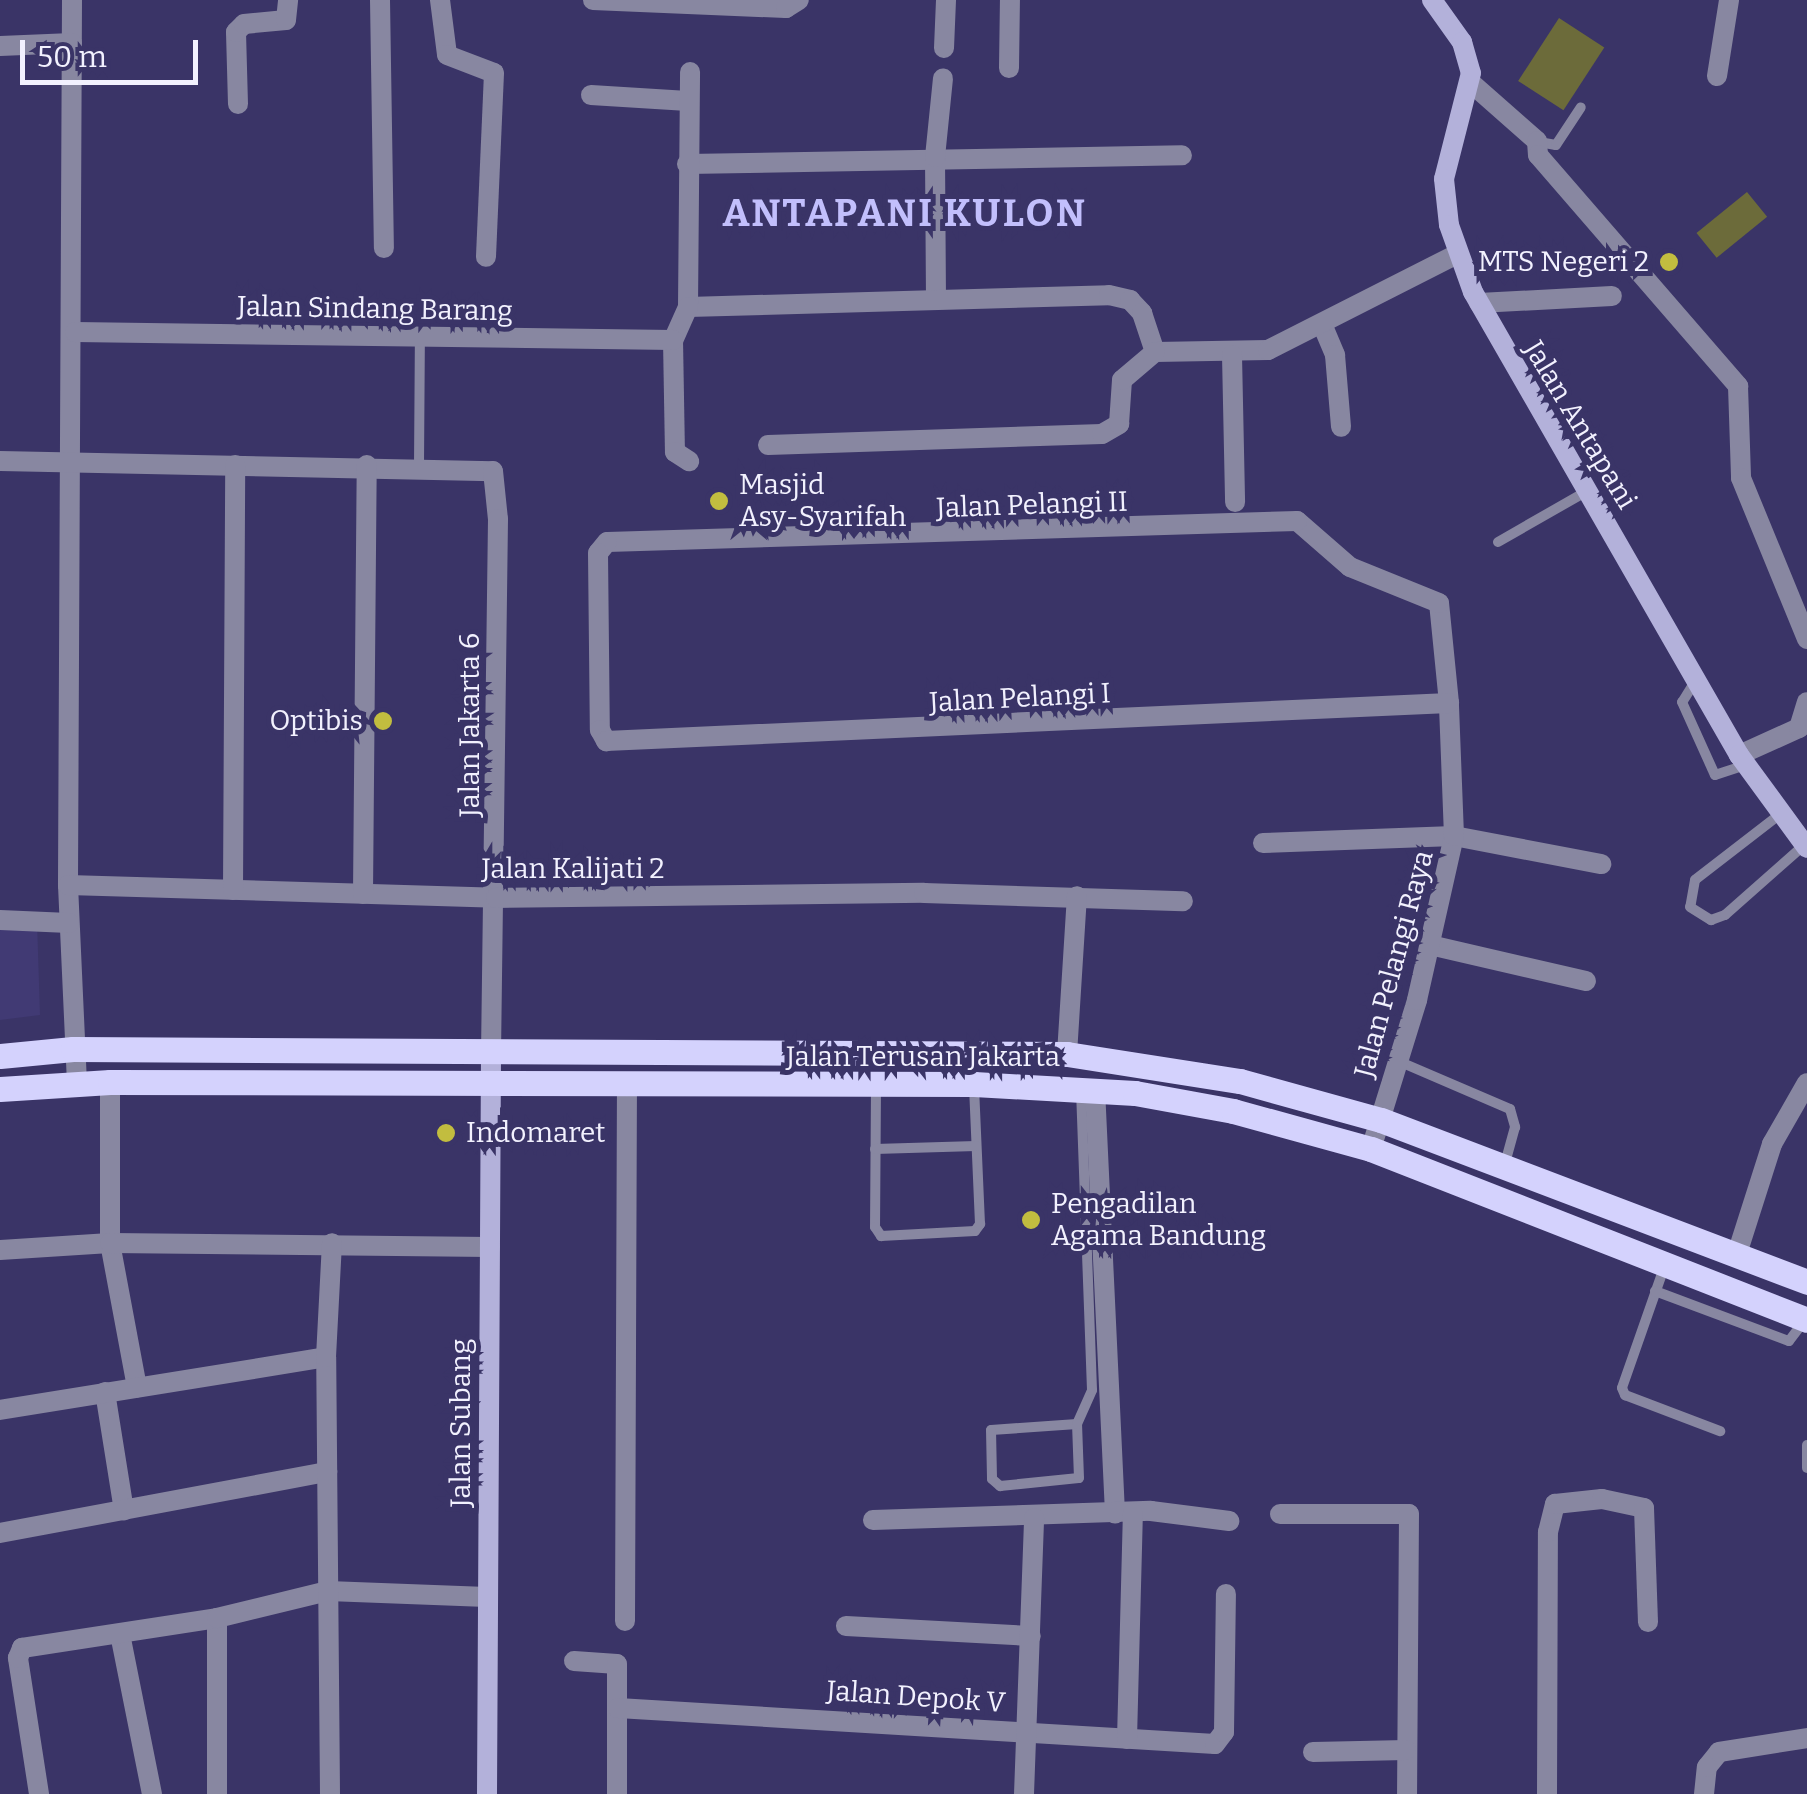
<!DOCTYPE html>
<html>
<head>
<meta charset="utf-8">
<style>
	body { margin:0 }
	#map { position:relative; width:1807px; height:1794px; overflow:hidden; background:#3a3467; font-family:Bitter,serif }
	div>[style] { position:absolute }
	.built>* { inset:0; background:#413a74 }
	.green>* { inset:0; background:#6c6b3a; transform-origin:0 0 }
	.lane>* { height:10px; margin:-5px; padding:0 5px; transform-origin:5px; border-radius:5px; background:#8887a1 }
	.street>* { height:20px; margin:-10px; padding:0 10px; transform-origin:10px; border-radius:10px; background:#8887a1 }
	.secondary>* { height:20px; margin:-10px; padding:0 10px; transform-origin:10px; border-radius:10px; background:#b3b1da }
	.primary>* { height:25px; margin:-12.5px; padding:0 12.5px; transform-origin:12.5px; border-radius:12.5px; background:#d4d2fd }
	.dots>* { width:28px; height:28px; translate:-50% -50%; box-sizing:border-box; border:5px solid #3a3467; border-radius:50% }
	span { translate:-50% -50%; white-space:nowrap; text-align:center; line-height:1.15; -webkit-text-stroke:10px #3a3467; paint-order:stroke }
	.poi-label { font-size:28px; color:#f2f1fe }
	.right { translate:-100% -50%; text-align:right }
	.left { translate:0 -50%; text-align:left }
	.street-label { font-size:28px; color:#f2f1fe }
	.district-label { font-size:38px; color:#c2bffc; font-weight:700; letter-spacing:2.5px }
	.scale { position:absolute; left:20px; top:40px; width:178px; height:45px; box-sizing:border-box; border:5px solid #f2f1fe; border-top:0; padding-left:12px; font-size:30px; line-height:35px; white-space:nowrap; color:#f2f1fe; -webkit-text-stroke:8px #3a3467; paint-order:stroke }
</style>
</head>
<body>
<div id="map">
	<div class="built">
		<i style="clip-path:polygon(37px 921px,40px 1015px,0 1020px,0 925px)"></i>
	</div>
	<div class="green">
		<i style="left:1559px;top:18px;width:54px;height:75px;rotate:33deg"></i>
		<i style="left:1747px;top:192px;width:32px;height:65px;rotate:51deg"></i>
	</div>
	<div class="lane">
		<i style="left:1539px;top:142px;width:17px;rotate:10deg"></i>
		<i style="left:1556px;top:145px;width:45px;rotate:-56.7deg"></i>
		<i style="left:419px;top:466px;width:128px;rotate:-89.6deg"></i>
		<i style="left:1498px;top:542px;width:103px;rotate:-29.8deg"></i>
		<i style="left:1696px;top:680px;width:26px;rotate:122deg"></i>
		<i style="left:1682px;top:702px;width:80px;rotate:65.7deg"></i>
		<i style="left:1715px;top:775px;width:32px;rotate:-18deg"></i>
		<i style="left:1779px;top:815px;width:106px;rotate:142.3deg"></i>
		<i style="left:1695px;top:880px;width:27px;rotate:100deg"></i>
		<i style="left:1690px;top:907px;width:25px;rotate:32deg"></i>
		<i style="left:1711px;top:920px;width:15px;rotate:-20deg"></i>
		<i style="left:1725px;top:915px;width:106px;rotate:-41.5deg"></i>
		<i style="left:1398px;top:1061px;width:122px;rotate:23.2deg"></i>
		<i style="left:1510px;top:1109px;width:19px;rotate:74deg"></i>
		<i style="left:1515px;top:1127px;width:41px;rotate:105.4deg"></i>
		<i style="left:876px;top:1086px;width:141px;rotate:90.4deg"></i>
		<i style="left:875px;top:1227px;width:11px;rotate:56deg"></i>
		<i style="left:881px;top:1236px;width:94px;rotate:-3deg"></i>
		<i style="left:975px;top:1231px;width:9px;rotate:-54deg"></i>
		<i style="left:980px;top:1224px;width:138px;rotate:-92.5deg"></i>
		<i style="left:875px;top:1149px;width:101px;rotate:-1.7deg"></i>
		<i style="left:1665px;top:1265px;width:130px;rotate:109.3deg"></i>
		<i style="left:1622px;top:1388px;width:8px;rotate:67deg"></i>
		<i style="left:1625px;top:1395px;width:102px;rotate:20.8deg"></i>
		<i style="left:1655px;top:1291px;width:143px;rotate:20.5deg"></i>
		<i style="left:1789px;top:1341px;width:25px;rotate:-53deg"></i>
		<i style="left:1077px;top:1424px;width:86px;rotate:176deg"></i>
		<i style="left:991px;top:1430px;width:49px;rotate:88.8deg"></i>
		<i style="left:992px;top:1479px;width:11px;rotate:41deg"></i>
		<i style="left:1000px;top:1486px;width:79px;rotate:-5.8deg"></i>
		<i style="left:1079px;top:1478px;width:54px;rotate:-92.1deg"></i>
		<i style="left:1077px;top:1424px;width:37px;rotate:-66deg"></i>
		<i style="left:1092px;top:1390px;width:301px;rotate:-92.1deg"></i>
		<i style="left:1807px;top:1445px;width:23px;rotate:90deg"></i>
	</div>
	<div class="street">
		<i style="left:72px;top:0;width:885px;rotate:90.26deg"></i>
		<i style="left:68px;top:885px;width:198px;rotate:87.4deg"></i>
		<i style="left:380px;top:0;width:248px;rotate:89.1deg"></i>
		<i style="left:440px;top:0;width:55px;rotate:82.7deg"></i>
		<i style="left:447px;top:55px;width:50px;rotate:21deg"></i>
		<i style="left:494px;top:73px;width:184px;rotate:92.5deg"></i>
		<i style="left:593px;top:0;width:193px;rotate:2.4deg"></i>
		<i style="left:786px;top:8px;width:15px;rotate:-32deg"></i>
		<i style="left:0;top:46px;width:72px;rotate:-2.4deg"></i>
		<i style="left:944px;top:48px;width:48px;rotate:-87.6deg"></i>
		<i style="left:1009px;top:68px;width:68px;rotate:-89.2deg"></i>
		<i style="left:1717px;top:76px;width:77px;rotate:-81deg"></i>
		<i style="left:1470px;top:82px;width:89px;rotate:41.4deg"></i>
		<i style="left:1537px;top:141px;width:14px;rotate:86deg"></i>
		<i style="left:1538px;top:155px;width:306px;rotate:49.1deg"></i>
		<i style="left:1738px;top:386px;width:92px;rotate:88.1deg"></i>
		<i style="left:1741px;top:478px;width:174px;rotate:67.7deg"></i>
		<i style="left:591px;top:95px;width:97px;rotate:3.5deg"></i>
		<i style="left:238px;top:104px;width:72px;rotate:-91.6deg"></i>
		<i style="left:236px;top:32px;width:11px;rotate:-45deg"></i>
		<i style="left:244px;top:24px;width:42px;rotate:-5.4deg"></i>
		<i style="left:286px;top:20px;width:20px;rotate:-84deg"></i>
		<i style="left:687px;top:164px;width:495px;rotate:-1deg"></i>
		<i style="left:936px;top:300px;width:143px;rotate:-90.4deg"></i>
		<i style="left:935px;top:157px;width:79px;rotate:-84.2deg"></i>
		<i style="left:1479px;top:303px;width:133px;rotate:-3deg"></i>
		<i style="left:688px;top:307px;width:421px;rotate:-1.6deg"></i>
		<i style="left:1109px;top:295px;width:22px;rotate:13deg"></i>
		<i style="left:1130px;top:300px;width:18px;rotate:47deg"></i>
		<i style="left:1142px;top:313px;width:41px;rotate:71.6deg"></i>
		<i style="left:688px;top:307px;width:235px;rotate:-89.5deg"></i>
		<i style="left:688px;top:307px;width:36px;rotate:114deg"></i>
		<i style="left:673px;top:340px;width:112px;rotate:89deg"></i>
		<i style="left:675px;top:452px;width:17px;rotate:33deg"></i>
		<i style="left:1322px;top:324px;width:34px;rotate:67deg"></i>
		<i style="left:1335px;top:355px;width:72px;rotate:85.2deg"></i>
		<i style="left:75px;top:332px;width:598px;rotate:0.77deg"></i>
		<i style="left:1155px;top:352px;width:113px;rotate:-1deg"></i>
		<i style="left:1268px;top:350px;width:212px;rotate:-26.9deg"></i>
		<i style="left:1232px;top:355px;width:147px;rotate:88.8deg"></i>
		<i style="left:768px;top:445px;width:334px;rotate:-1.9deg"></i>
		<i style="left:1102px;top:434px;width:20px;rotate:-30deg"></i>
		<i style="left:1119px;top:424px;width:44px;rotate:-86.1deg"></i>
		<i style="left:1122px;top:380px;width:43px;rotate:-40.3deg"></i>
		<i style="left:0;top:461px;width:493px;rotate:1.2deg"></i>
		<i style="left:493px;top:471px;width:48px;rotate:84.1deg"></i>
		<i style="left:498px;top:519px;width:534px;rotate:90.75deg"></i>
		<i style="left:1739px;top:755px;width:66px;rotate:-24.2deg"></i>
		<i style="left:1799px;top:728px;width:27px;rotate:-73deg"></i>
		<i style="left:1263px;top:843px;width:191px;rotate:-2.1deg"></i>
		<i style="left:1454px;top:836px;width:150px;rotate:10.8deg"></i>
		<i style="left:68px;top:885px;width:428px;rotate:1.7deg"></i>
		<i style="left:496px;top:898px;width:428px;rotate:-0.7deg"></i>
		<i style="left:924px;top:893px;width:259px;rotate:1.8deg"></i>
		<i style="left:233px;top:890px;width:425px;rotate:-89.7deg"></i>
		<i style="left:363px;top:894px;width:429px;rotate:-89.5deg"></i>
		<i style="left:0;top:920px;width:69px;rotate:2.5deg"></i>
		<i style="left:1430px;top:945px;width:160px;rotate:13deg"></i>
		<i style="left:1067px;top:1054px;width:158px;rotate:-86.4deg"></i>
		<i style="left:110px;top:1082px;width:161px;rotate:90deg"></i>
		<i style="left:110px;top:1243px;width:147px;rotate:79.4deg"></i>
		<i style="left:1095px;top:1089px;width:425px;rotate:87.3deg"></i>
		<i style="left:1371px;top:1149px;width:156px;rotate:-72.8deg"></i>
		<i style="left:1417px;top:1000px;width:168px;rotate:-77.3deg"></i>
		<i style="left:1454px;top:836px;width:133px;rotate:-92.2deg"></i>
		<i style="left:1449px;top:703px;width:100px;rotate:-95.7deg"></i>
		<i style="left:1439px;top:603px;width:96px;rotate:-158deg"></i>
		<i style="left:1350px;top:567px;width:70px;rotate:-139deg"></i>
		<i style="left:1297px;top:521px;width:690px;rotate:178.26deg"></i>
		<i style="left:607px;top:542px;width:14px;rotate:129deg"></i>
		<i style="left:598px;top:553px;width:177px;rotate:89.4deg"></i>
		<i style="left:600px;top:730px;width:13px;rotate:61deg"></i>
		<i style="left:606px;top:741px;width:844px;rotate:-2.58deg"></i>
		<i style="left:0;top:1250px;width:110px;rotate:-3.6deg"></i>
		<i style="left:110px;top:1243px;width:380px;rotate:0.6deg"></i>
		<i style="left:1736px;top:1257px;width:119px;rotate:-72.3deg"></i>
		<i style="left:1772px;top:1144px;width:70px;rotate:-60.2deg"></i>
		<i style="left:105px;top:1392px;width:120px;rotate:80.9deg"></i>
		<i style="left:0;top:1410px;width:330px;rotate:-9.2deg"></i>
		<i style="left:1280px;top:1514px;width:129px"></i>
		<i style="left:1409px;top:1514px;width:280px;rotate:90.4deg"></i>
		<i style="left:873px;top:1520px;width:278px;rotate:-1.9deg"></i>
		<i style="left:1151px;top:1511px;width:79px;rotate:7.3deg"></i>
		<i style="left:0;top:1533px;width:333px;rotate:-10.6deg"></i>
		<i style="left:217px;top:1618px;width:176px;rotate:90deg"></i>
		<i style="left:625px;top:1621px;width:535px;rotate:-89.79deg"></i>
		<i style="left:846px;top:1626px;width:185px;rotate:3.1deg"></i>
		<i style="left:120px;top:1634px;width:163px;rotate:78.7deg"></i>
		<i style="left:574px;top:1661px;width:43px;rotate:4deg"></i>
		<i style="left:617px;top:1664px;width:130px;rotate:90deg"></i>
		<i style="left:618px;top:1708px;width:598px;rotate:3.45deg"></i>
		<i style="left:1215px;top:1744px;width:15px;rotate:-53deg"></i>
		<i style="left:1224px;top:1732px;width:138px;rotate:-89.2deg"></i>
		<i style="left:1127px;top:1739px;width:226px;rotate:-88.5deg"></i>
		<i style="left:1313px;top:1752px;width:93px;rotate:-1.2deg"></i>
		<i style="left:39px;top:1794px;width:138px;rotate:-98.8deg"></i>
		<i style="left:18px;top:1658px;width:11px;rotate:-68deg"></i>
		<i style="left:22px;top:1648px;width:197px;rotate:-8.7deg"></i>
		<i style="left:217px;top:1618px;width:114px;rotate:-13.7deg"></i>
		<i style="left:328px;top:1591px;width:159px;rotate:2.2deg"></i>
		<i style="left:330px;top:1794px;width:437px;rotate:-90.5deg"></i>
		<i style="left:326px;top:1357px;width:114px;rotate:-87deg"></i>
		<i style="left:1024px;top:1794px;width:276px;rotate:-87.9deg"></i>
		<i style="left:1547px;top:1794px;width:262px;rotate:-89.8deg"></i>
		<i style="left:1548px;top:1532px;width:29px;rotate:-76deg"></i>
		<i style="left:1555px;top:1504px;width:47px;rotate:-6.1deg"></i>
		<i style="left:1602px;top:1499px;width:43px;rotate:12.1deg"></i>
		<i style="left:1644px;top:1508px;width:114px;rotate:88deg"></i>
		<i style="left:1704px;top:1794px;width:27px;rotate:-84deg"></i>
		<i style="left:1707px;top:1767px;width:19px;rotate:-51deg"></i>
		<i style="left:1719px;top:1752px;width:89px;rotate:-9deg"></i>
	</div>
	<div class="secondary">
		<i style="left:1432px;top:0;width:52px;rotate:54.5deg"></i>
		<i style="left:1462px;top:42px;width:32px;rotate:74deg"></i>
		<i style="left:1471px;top:73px;width:109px;rotate:104.3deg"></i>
		<i style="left:1444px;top:179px;width:46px;rotate:83.8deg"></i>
		<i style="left:1449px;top:225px;width:71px;rotate:70.3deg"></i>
		<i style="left:1473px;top:292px;width:534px;rotate:60.12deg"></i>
		<i style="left:1739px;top:755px;width:115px;rotate:53.8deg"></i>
		<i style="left:487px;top:1794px;width:741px;rotate:-89.69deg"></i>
	</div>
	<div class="primary">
		<i style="left:0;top:1056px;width:73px;rotate:-5.5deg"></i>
		<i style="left:73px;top:1049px;width:994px;rotate:0.29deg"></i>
		<i style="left:1067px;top:1054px;width:175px;rotate:8.9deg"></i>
		<i style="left:1240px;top:1081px;width:146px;rotate:15.5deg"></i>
		<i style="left:1381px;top:1120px;width:456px;rotate:20.8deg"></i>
		<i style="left:0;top:1089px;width:110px;rotate:-3.6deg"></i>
		<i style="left:110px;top:1082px;width:864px;rotate:0.13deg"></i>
		<i style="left:974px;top:1084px;width:161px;rotate:3.2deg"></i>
		<i style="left:1135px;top:1093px;width:100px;rotate:10.4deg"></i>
		<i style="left:1233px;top:1111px;width:143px;rotate:15.4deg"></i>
		<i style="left:1371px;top:1149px;width:468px;rotate:21.4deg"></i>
	</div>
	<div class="dots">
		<i style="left:1669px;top:262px;background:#c2bd3f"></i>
		<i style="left:719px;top:501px;background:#c2bd3f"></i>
		<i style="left:383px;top:721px;background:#c2bd3f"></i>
		<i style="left:446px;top:1133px;background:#c2bd3f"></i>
		<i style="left:1031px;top:1220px;background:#c2bd3f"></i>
	</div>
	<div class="poi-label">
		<span class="right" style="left:1649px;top:262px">MTS Negeri 2</span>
		<span class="left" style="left:739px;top:501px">Masjid<br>Asy-Syarifah</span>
		<span class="right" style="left:363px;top:721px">Optibis</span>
		<span class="left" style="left:466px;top:1133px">Indomaret</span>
		<span class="left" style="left:1051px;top:1220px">Pengadilan<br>Agama Bandung</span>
	</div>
	<div class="street-label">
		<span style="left:375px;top:309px;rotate:1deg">Jalan Sindang Barang</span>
		<span style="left:1580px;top:425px;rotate:59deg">Jalan Antapani</span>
		<span style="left:1032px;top:505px;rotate:-2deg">Jalan Pelangi II</span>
		<span style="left:1020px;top:698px;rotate:-3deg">Jalan Pelangi I</span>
		<span style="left:470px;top:725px;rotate:-90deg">Jalan Jakarta 6</span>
		<span style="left:573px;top:869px">Jalan Kalijati 2</span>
		<span style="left:1394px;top:964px;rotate:-75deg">Jalan Pelangi Raya</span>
		<span style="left:923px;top:1057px">Jalan Terusan Jakarta</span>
		<span style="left:461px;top:1423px;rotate:-90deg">Jalan Subang</span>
		<span style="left:916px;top:1697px;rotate:4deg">Jalan Depok V</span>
	</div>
	<div class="district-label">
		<span style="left:905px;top:214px">ANTAPANI KULON</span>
	</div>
	<div class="scale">50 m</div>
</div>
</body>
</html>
